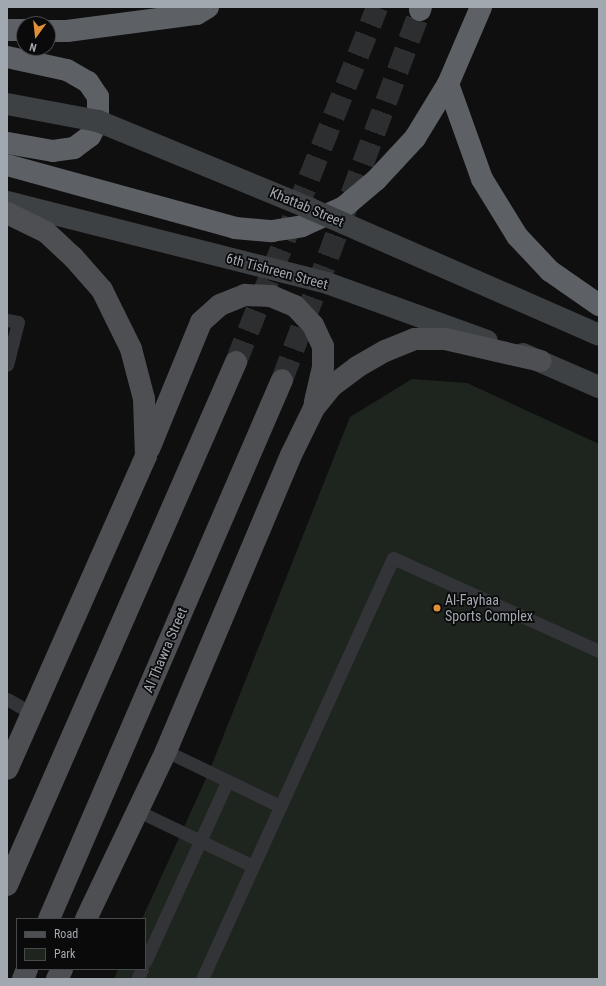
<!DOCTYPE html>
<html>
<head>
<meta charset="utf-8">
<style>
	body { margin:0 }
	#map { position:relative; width:606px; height:986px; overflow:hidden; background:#0f0f10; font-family:"Roboto Condensed",sans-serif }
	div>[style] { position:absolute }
	.green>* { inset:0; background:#1e241e }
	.primary-tunnel>* { height:22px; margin-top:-11px; transform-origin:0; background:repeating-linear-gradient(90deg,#2c2e30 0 22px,transparent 0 33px) }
	.lane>* { height:13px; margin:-6.5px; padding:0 6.5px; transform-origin:6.5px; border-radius:6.5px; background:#323437 }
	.secondary>* { height:22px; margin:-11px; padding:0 11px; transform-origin:11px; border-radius:11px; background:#3e4144 }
	.primary>* { height:22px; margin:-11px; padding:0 11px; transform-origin:11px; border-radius:11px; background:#4d4f53 }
	.highway>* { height:22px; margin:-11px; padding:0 11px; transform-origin:11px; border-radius:11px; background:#5d6065 }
	.secondary-bridge>* { height:22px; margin:-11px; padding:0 11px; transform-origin:11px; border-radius:11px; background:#3e4144 }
	.dots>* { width:11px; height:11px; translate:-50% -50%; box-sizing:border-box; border:2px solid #0a0a0b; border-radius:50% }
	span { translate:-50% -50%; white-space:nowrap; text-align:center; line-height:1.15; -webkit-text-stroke:3.5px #0a0a0b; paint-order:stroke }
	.street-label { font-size:14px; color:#a1a8b0 }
	.poi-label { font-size:14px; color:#a1a8b0 }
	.left { translate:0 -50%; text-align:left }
	.frame { position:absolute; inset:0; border:8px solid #a1a8b0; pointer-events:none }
	.legend { position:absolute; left:16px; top:918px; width:130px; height:52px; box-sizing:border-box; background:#0a0a0b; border:1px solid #46494d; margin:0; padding:5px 7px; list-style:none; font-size:12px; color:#a1a8b0 }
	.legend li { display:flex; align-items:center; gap:8px; height:20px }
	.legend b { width:20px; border:1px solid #46494d }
	.north { position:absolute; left:16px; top:16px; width:40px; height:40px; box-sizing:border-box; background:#0a0a0b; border:1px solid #46494d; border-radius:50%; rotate:195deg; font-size:11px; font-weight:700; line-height:16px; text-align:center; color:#a1a8b0 }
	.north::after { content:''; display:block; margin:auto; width:14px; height:18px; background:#e08f37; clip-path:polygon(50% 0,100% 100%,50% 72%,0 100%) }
</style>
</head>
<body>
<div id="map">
	<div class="green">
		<i style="clip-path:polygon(412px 379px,467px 383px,599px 444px,599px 979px,114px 979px,118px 969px,145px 969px,145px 919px,142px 919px,209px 772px,350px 417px)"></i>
	</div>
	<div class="primary-tunnel">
		<i style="left:236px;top:362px;width:382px;rotate:-68.3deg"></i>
		<i style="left:282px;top:380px;width:395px;rotate:-69.5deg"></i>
	</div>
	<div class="lane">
		<i style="left:7px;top:320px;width:11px;rotate:10deg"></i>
		<i style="left:18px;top:322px;width:44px;rotate:104.3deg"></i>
		<i style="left:7px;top:699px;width:28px;rotate:30deg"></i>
		<i style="left:166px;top:751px;width:127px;rotate:25.8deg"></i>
		<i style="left:138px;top:811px;width:127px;rotate:25.6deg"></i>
		<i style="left:145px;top:962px;width:198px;rotate:-65.5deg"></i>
		<i style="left:137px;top:979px;width:11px;rotate:-63deg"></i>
		<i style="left:202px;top:979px;width:462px;rotate:-65.6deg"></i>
		<i style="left:393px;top:558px;width:226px;rotate:24.3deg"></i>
	</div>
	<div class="secondary">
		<i style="left:7px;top:202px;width:330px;rotate:14.2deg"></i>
		<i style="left:327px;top:283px;width:170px;rotate:19.9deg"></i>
		<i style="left:523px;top:354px;width:83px;rotate:23.5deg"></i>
	</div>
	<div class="primary">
		<i style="left:7px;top:213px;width:43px;rotate:26deg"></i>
		<i style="left:46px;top:232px;width:37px;rotate:43deg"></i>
		<i style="left:73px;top:257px;width:44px;rotate:48.7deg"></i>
		<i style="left:102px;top:290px;width:66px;rotate:63.8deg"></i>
		<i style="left:131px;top:349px;width:52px;rotate:75.4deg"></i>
		<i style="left:144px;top:399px;width:57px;rotate:88deg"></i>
		<i style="left:146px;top:456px;width:342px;rotate:113.9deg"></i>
		<i style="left:149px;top:449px;width:137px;rotate:-67.7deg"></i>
		<i style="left:201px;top:322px;width:25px;rotate:-42deg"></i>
		<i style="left:220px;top:305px;width:27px;rotate:-22deg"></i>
		<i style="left:245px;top:295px;width:26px;rotate:2deg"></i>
		<i style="left:271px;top:296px;width:26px;rotate:23deg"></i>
		<i style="left:295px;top:306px;width:26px;rotate:47deg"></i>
		<i style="left:313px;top:325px;width:23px;rotate:65deg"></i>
		<i style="left:323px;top:346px;width:21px;rotate:90deg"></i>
		<i style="left:323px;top:367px;width:37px;rotate:103deg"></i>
		<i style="left:7px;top:885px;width:571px;rotate:-66.35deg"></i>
		<i style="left:49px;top:919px;width:587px;rotate:-66.62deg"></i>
		<i style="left:86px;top:919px;width:186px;rotate:-64.5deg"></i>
		<i style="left:166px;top:751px;width:321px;rotate:-67.1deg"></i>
		<i style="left:291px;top:455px;width:52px;rotate:-63.9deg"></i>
		<i style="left:314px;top:408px;width:28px;rotate:-51deg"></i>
		<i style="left:332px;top:386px;width:31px;rotate:-37deg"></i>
		<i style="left:357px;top:367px;width:32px;rotate:-30deg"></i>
		<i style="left:385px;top:351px;width:32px;rotate:-22deg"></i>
		<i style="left:415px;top:339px;width:30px"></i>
		<i style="left:445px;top:339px;width:98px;rotate:12.9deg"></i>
		<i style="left:23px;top:979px;width:11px;rotate:-68deg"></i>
		<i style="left:57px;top:979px;width:11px;rotate:-63deg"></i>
	</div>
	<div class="highway">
		<i style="left:420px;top:10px;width:3px;rotate:-72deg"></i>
		<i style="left:7px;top:30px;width:17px"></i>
		<i style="left:48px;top:31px;width:19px"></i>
		<i style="left:67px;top:31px;width:131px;rotate:-7.5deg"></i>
		<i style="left:197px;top:14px;width:13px;rotate:-32deg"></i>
		<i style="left:7px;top:57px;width:61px;rotate:12.2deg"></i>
		<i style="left:67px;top:70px;width:24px;rotate:30deg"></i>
		<i style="left:88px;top:82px;width:18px;rotate:56deg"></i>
		<i style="left:98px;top:97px;width:24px;rotate:90deg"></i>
		<i style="left:98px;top:121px;width:17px;rotate:118deg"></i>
		<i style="left:90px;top:136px;width:20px;rotate:143deg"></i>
		<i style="left:74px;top:148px;width:21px;rotate:172deg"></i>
		<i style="left:53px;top:151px;width:47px;rotate:-170.1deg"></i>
		<i style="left:448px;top:84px;width:101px;rotate:70.3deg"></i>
		<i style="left:482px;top:179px;width:67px;rotate:58.4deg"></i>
		<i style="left:517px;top:236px;width:48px;rotate:46.7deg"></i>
		<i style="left:550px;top:271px;width:60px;rotate:34.8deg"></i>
		<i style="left:7px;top:165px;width:237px;rotate:15.4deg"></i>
		<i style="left:235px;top:228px;width:37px;rotate:5deg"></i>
		<i style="left:272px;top:231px;width:30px;rotate:-9deg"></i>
		<i style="left:302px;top:226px;width:46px;rotate:-24.3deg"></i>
		<i style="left:344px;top:207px;width:42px;rotate:-40.2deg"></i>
		<i style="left:376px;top:180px;width:57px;rotate:-47.1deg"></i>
		<i style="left:415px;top:138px;width:63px;rotate:-58.6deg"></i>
		<i style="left:448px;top:84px;width:84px;rotate:-66.8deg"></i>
	</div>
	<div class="secondary-bridge">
		<i style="left:7px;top:104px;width:93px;rotate:10.6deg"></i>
		<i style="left:98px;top:121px;width:230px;rotate:22.4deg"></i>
		<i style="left:311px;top:209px;width:314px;rotate:23.6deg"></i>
	</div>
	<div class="dots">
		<i style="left:437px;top:608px;background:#e08f37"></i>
	</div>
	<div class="street-label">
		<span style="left:307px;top:207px;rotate:23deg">Khattab Street</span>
		<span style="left:277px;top:271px;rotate:15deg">6th Tishreen Street</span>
		<span style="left:165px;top:650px;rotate:-67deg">Al Thawra Street</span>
	</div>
	<div class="poi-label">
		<span class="left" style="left:445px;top:608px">Al-Fayhaa<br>Sports Complex</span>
	</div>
	<div class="frame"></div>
	<ul class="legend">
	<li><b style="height:5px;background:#4d4f53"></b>Road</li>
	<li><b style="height:11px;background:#1e241e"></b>Park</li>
	</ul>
	<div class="north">N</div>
</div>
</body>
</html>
